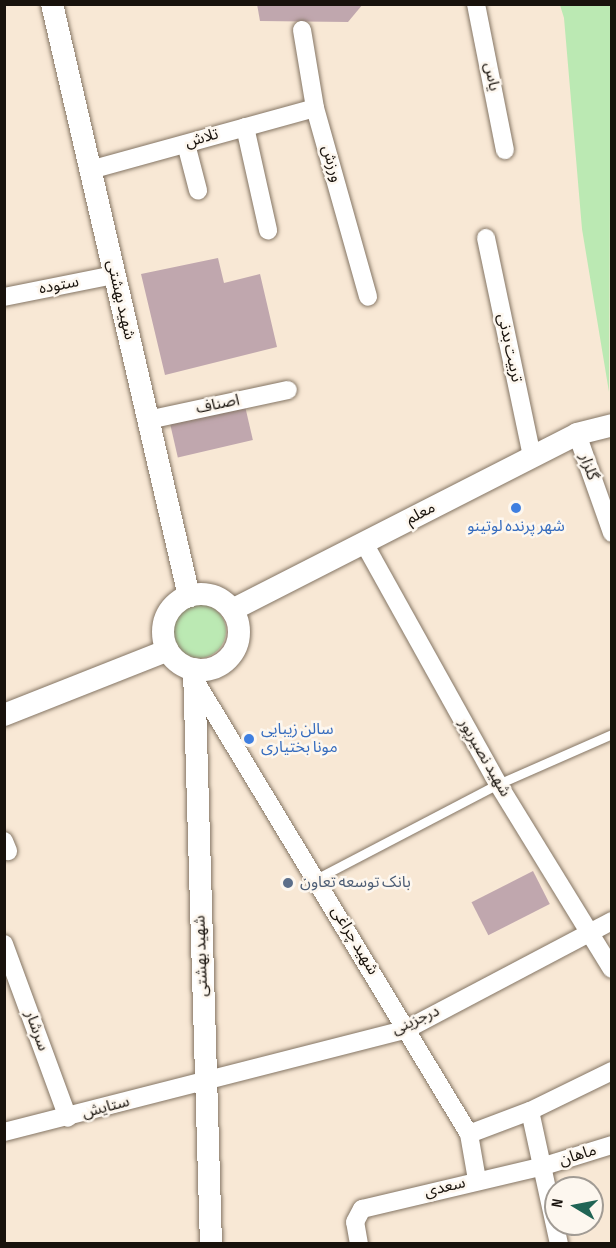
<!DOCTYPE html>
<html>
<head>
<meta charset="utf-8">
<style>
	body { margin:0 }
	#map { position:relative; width:616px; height:1248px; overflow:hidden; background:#f8e8d5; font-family:"Sofia Sans Condensed","Noto Sans Arabic",sans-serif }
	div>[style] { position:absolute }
	.green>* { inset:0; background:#bbe9b3 }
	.round { border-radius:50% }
	.building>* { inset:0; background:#c0a7ae; transform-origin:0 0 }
	.roads { filter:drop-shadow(0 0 2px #847564) drop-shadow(0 0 2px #847564) }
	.service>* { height:9px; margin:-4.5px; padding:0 4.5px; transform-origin:4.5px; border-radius:4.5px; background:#fff }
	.minor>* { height:18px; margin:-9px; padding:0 9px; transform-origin:9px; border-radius:9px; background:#fff }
	.tertiary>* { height:22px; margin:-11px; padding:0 11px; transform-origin:11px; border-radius:11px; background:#fff }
	.tertiary>.ring { margin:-11px; padding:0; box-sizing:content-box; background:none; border:22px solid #fff; border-radius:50% }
	.dots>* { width:16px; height:16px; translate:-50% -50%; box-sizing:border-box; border:3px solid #fdf7ef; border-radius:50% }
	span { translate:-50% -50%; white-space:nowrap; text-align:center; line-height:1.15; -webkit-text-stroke:5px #fdf7ef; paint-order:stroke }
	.street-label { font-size:16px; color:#18120c }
	.shop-label { font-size:16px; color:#366cbe }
	.left { translate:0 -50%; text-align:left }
	.service-label { font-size:16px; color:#4e5e75 }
	.frame { position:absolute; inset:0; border:6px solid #18120c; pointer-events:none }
	.north { position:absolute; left:544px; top:1176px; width:60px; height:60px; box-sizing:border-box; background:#fdf7ef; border:2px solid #a19b94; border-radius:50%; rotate:280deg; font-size:16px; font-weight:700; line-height:24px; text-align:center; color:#18120c }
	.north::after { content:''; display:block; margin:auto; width:21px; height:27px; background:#206455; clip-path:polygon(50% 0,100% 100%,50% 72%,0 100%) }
</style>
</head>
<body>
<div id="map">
	<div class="green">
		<i style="clip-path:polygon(560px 5px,611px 5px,609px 392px,582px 229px,564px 18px)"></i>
		<i class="round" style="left:172px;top:604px;width:54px;height:54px"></i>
	</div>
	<div class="building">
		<i style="clip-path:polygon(257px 4px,363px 4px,348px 22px,260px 21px)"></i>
		<i style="clip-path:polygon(218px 258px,224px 283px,260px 274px,277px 347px,165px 375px,141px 274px)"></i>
		<i style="left:245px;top:406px;width:35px;height:77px;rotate:77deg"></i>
		<i style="left:533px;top:871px;width:37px;height:69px;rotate:63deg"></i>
	</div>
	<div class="roads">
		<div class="service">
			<i style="left:316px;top:879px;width:205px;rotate:-27.6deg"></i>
			<i style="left:498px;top:784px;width:124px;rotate:-23.7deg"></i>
		</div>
		<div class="minor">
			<i style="left:476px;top:4px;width:149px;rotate:78.8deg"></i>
			<i style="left:302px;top:30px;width:79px;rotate:80.5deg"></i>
			<i style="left:315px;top:108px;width:196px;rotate:74.3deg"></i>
			<i style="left:245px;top:127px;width:106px;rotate:77.4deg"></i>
			<i style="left:186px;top:144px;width:48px;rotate:75.4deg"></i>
			<i style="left:90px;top:170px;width:233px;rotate:-15.4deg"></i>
			<i style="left:486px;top:238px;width:224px;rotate:78.1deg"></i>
			<i style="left:4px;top:297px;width:112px;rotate:-11.3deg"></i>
			<i style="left:148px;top:420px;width:143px;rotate:-12.1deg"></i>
			<i style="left:577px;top:434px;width:105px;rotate:70.5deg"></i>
			<i style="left:364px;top:543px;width:276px;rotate:60.9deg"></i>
			<i style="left:498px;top:784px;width:217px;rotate:58.4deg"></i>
			<i style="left:194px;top:679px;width:532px;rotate:58.85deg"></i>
			<i style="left:469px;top:1134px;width:47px;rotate:80.1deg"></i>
			<i style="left:4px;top:841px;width:11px;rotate:68deg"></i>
			<i style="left:4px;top:944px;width:185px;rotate:69.8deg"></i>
			<i style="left:530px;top:1111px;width:136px;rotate:77.7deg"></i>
			<i style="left:4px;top:1132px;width:416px;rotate:-14.3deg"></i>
			<i style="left:407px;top:1029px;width:232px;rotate:-27.8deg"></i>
			<i style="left:469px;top:1134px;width:65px;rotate:-20.7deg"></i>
			<i style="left:530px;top:1111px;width:91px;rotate:-26deg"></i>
			<i style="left:359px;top:1244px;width:22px;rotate:-100deg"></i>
			<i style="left:355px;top:1222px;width:15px;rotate:-62deg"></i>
			<i style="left:362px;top:1209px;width:187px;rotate:-13.3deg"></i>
			<i style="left:544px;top:1166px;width:71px;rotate:-17.2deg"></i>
		</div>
		<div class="tertiary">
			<i style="left:52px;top:4px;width:608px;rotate:76.97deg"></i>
			<i class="ring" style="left:163px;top:594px;width:54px;height:54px"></i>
			<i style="left:232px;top:610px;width:387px;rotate:-27deg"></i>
			<i style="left:577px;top:434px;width:36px;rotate:-14deg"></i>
			<i style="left:194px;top:669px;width:575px;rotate:88.31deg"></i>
			<i style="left:4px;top:715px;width:176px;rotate:-21.6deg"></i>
		</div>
	</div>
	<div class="dots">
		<i style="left:516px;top:508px;background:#3f7fe0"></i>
		<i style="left:249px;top:739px;background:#3f7fe0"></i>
		<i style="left:288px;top:883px;background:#5c6f8a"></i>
	</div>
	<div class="street-label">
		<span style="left:491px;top:77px;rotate:79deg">یاس</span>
		<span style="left:202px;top:139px;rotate:-16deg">تلاش</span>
		<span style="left:331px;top:164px;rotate:74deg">ورزش</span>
		<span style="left:59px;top:286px;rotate:-11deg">ستوده</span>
		<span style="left:120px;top:300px;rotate:77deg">شهید بهشتی</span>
		<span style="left:509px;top:348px;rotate:78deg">تربیت بدنی</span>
		<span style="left:218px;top:405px;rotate:-12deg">اصناف</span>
		<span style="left:588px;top:467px;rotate:71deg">گلزار</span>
		<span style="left:421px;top:514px;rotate:-27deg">معلم</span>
		<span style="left:484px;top:758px;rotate:60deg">شهید نصیرپور</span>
		<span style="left:354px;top:941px;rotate:59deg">شهید چراغی</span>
		<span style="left:202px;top:956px;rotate:-92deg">شهید بهشتی</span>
		<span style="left:416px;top:1021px;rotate:-24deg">درجزینی</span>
		<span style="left:36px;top:1031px;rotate:70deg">سرشار</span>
		<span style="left:106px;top:1108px;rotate:-15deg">ستایش</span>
		<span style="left:578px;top:1156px;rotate:-17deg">ماهان</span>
		<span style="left:445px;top:1188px;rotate:-14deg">سعدی</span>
	</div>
	<div class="shop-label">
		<span style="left:516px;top:527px">شهر پرنده لوتینو</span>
		<span class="left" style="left:261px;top:739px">سالن زیبایی<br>مونا بختیاری</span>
	</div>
	<div class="service-label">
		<span class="left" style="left:300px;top:883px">بانک توسعه تعاون</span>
	</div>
	<div class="frame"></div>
	<div class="north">N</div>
</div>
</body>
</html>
